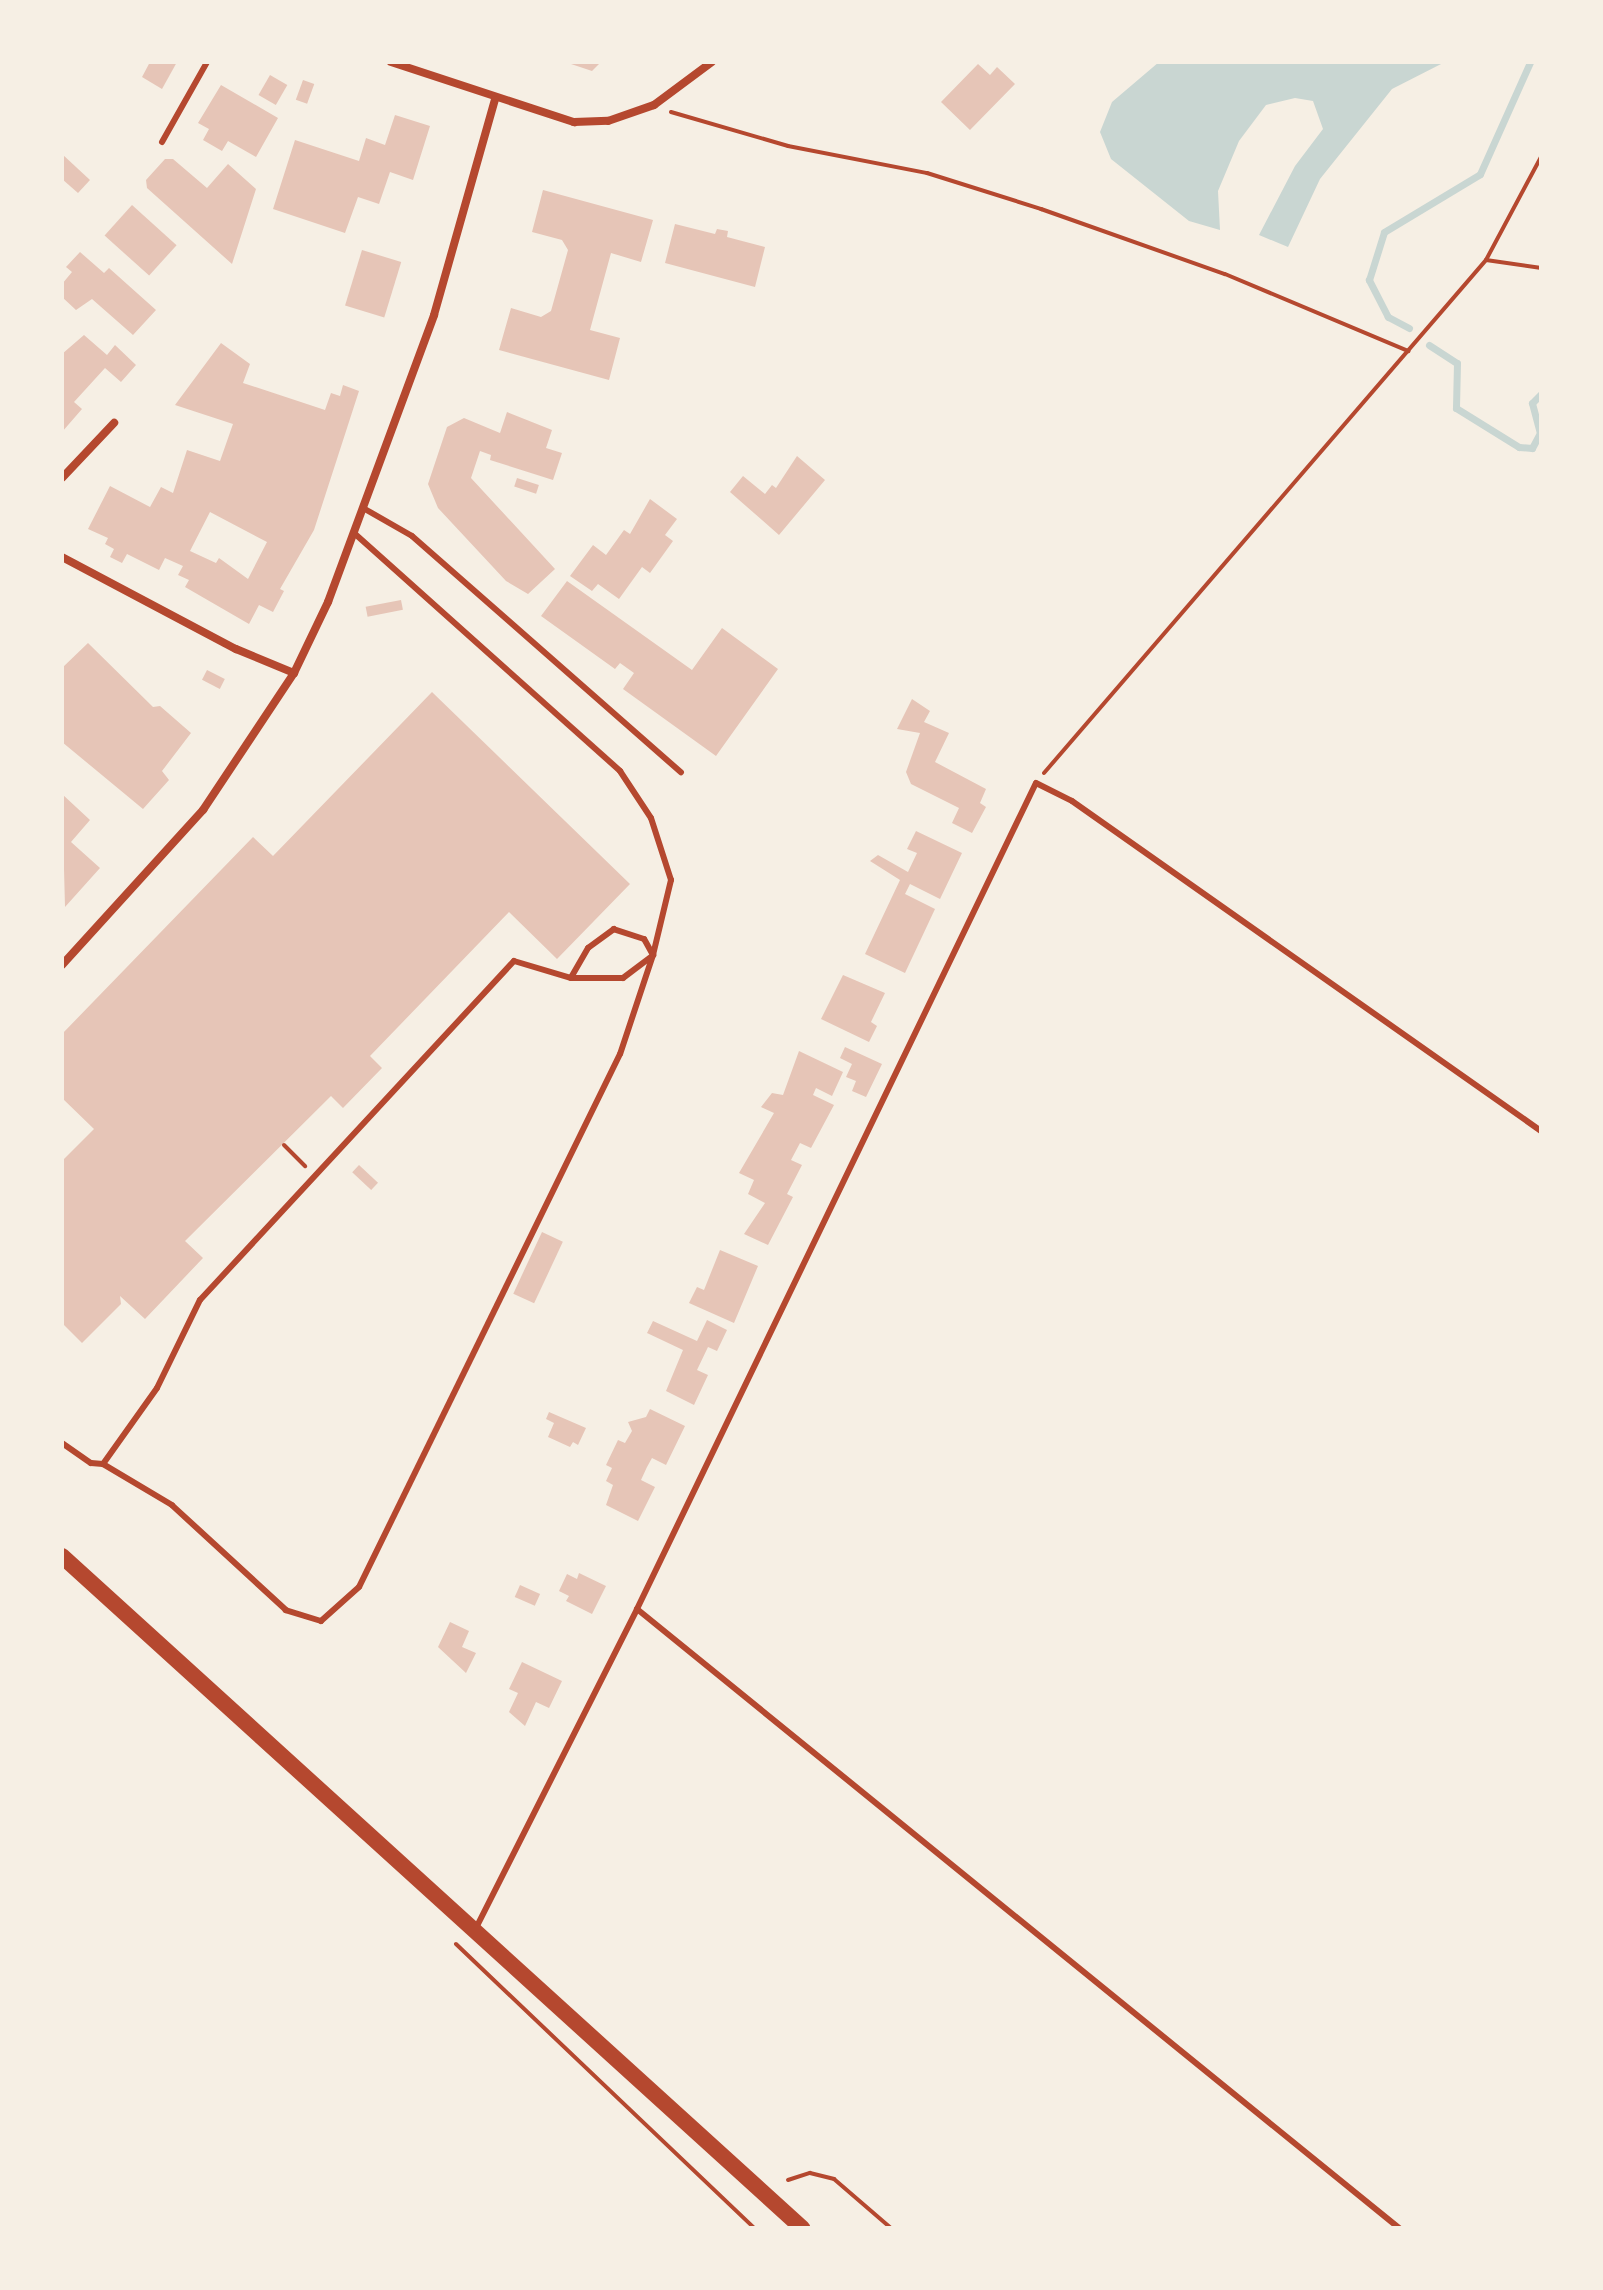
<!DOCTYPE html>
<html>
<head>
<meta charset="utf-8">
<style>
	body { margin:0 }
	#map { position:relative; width:1603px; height:2290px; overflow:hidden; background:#f6efe4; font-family:"DejaVu Sans",sans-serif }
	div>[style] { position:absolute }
	.water>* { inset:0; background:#c9d6d2 }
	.stream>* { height:7px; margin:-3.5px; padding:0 3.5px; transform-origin:3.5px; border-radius:3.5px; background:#c9d6d2 }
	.building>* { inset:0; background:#e6c5b7; transform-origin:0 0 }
	.path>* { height:4px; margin:-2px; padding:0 2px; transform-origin:2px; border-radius:2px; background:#b5482f }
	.service>* { height:6px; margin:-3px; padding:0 3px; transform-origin:3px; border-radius:3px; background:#b5482f }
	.minor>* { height:8px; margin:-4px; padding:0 4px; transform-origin:4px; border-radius:4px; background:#b5482f }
	.secondary>* { height:16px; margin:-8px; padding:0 8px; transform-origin:8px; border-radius:8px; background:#b5482f }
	span { translate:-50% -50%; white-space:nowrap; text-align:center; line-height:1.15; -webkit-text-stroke:6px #f6efe4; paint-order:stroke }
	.frame { position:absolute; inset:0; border:64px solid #f6efe4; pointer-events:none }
</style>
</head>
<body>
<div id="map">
	<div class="water">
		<i style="clip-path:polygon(1159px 62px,1445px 62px,1392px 89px,1320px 179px,1288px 247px,1259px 235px,1295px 166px,1323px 129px,1313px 101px,1295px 98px,1266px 105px,1239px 141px,1218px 191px,1220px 230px,1189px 221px,1111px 159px,1100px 132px,1112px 102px)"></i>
	</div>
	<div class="stream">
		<i style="left:1409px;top:328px;width:24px;rotate:-152deg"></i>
		<i style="left:1388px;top:317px;width:42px;rotate:-117.2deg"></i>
		<i style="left:1369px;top:280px;width:50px;rotate:-72.6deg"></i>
		<i style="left:1384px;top:232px;width:112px;rotate:-31.1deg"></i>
		<i style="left:1480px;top:174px;width:123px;rotate:-65.9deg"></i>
		<i style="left:1429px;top:345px;width:33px;rotate:33deg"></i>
		<i style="left:1457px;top:363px;width:45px;rotate:91.3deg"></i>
		<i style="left:1456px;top:408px;width:74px;rotate:31.8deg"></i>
		<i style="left:1519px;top:447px;width:13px;rotate:4deg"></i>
		<i style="left:1532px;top:448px;width:17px;rotate:-62deg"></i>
		<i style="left:1540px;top:433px;width:31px;rotate:-105deg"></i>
		<i style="left:1532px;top:403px;width:13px;rotate:-45deg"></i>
	</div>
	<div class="building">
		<i style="clip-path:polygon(150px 62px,177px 62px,162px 89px,142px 77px)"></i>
		<i style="clip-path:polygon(565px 62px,601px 62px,592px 71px)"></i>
		<i style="clip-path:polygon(978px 64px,990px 75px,997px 67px,1015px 84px,970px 130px,941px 102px)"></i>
		<i style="left:270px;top:75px;width:20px;height:23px;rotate:30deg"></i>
		<i style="left:303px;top:80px;width:12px;height:21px;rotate:20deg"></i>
		<i style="clip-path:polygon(221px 85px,278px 118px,256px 157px,228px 141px,222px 151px,203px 140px,209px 129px,198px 123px)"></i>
		<i style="clip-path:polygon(395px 115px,430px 126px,413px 180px,390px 172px,379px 204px,358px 197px,345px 233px,273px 209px,295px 140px,359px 161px,366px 138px,385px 145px)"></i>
		<i style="clip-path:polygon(62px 154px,90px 180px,78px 193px,62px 179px)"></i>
		<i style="clip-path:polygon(165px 159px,173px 159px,207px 188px,228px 164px,256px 189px,232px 264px,147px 188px,146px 180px)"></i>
		<i style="clip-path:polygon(543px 190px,653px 220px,641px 262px,611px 253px,590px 330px,620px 338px,609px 380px,499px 350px,511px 308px,541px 317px,551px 311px,568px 250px,562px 240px,532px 232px)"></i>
		<i style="left:132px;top:205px;width:60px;height:41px;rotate:42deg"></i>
		<i style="clip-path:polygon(675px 224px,715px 234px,717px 229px,728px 231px,727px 237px,765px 247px,755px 287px,665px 263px)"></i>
		<i style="left:362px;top:250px;width:41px;height:58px;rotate:17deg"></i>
		<i style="clip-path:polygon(80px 252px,104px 273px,109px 268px,156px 310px,133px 335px,92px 299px,76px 310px,62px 297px,62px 284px,72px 272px,66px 267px)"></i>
		<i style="clip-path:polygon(84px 335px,107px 355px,115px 345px,136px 365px,121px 382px,105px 368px,74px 402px,82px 409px,62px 432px,62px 354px)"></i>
		<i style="clip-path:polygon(evenodd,221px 343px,250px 364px,243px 383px,325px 410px,331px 393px,340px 396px,343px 385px,359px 391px,314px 530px,280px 589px,284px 591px,273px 612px,259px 605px,249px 624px,185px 587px,189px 580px,178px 575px,183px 566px,165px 558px,159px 570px,127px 554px,122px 563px,110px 557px,114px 549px,105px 544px,108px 538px,88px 529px,110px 486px,150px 507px,161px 487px,173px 493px,187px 450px,220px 461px,233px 424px,175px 405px,221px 343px,210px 512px,267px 542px,248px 579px,219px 558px,216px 563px,190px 551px,210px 512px)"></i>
		<i style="clip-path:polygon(507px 412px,552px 430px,546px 448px,562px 453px,553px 480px,490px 460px,491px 455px,480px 451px,471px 478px,555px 569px,528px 594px,506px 581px,438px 508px,428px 484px,447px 427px,464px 418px,500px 433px)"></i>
		<i style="clip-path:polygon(797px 456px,825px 480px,779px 535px,730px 492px,743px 476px,765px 494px,772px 485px,776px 488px)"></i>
		<i style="left:517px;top:478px;width:23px;height:9px;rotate:18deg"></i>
		<i style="clip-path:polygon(650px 499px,677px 519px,665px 535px,673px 541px,650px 573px,642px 567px,619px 599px,598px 584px,592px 591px,570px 576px,593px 545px,606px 555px,624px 530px,630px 534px)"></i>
		<i style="clip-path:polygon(567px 581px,692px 670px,722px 628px,778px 669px,716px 756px,623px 689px,634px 673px,620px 663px,615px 669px,541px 616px)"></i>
		<i style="left:401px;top:600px;width:10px;height:36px;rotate:79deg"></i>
		<i style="clip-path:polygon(88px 643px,153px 707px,160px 706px,191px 733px,162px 771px,169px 780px,143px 809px,62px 742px,62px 668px)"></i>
		<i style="left:207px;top:670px;width:20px;height:11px;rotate:27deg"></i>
		<i style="clip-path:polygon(432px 692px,630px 884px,557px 959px,509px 912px,370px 1056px,382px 1068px,343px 1108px,331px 1096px,185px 1241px,203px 1258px,145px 1319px,120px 1296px,121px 1304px,82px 1343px,62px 1323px,62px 1161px,94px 1129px,62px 1098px,62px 1034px,253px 837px,273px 856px)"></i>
		<i style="clip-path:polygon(912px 699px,930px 711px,924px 722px,949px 733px,935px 762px,986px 789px,980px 803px,986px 807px,972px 833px,952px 823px,959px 808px,911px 784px,906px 772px,920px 733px,897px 729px)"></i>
		<i style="clip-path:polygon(62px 794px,90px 820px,71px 842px,100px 868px,65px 907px)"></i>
		<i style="clip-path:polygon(916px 831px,962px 853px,940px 899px,910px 884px,905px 894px,935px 909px,905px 973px,865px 954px,900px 880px,870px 861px,878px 855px,908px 872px,917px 853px,907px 849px)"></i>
		<i style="clip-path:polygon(843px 975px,885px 993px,871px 1022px,877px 1026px,869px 1042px,821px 1019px)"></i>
		<i style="clip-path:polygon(845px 1047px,882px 1064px,866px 1097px,852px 1091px,856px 1081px,846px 1077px,852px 1064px,840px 1058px)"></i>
		<i style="clip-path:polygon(799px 1051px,843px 1072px,832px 1096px,816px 1088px,813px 1095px,834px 1105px,811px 1148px,800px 1143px,791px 1160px,802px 1165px,787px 1194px,793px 1197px,768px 1245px,744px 1234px,765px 1203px,748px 1194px,754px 1180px,739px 1173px,774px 1113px,761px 1107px,772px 1093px,783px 1095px)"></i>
		<i style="left:359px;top:1165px;width:26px;height:10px;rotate:43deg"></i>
		<i style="left:542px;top:1232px;width:23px;height:68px;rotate:25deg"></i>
		<i style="clip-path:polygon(720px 1250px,758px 1266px,734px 1323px,689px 1303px,697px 1287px,704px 1290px)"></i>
		<i style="clip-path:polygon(707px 1320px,727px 1330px,717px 1351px,708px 1347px,697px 1370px,708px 1375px,694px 1405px,666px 1391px,683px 1350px,647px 1333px,653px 1321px,697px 1341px)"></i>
		<i style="clip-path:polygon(650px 1409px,685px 1426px,666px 1465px,652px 1458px,647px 1467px,641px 1480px,655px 1487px,638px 1521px,606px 1505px,613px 1485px,606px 1481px,612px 1468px,606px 1465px,618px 1440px,625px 1443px,632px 1431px,628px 1422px,646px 1417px)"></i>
		<i style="clip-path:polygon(549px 1412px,586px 1428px,578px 1445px,573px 1442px,570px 1447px,548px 1437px,554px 1423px,546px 1419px)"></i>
		<i style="clip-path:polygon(579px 1573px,606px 1586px,592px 1614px,566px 1601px,569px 1596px,559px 1591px,567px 1574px,577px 1579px)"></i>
		<i style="left:520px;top:1585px;width:22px;height:13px;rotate:24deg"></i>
		<i style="clip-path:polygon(450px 1622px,469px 1631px,462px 1647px,476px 1653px,466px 1673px,438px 1647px)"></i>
		<i style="clip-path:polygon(522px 1662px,562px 1681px,549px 1708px,536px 1702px,525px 1726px,509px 1712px,518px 1693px,509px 1689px)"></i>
	</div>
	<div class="path">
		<i style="left:671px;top:112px;width:122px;rotate:16.2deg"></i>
		<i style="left:788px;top:146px;width:142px;rotate:11deg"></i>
		<i style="left:927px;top:173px;width:120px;rotate:17.5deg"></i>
		<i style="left:1041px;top:209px;width:195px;rotate:19.5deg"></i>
		<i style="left:1225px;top:274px;width:199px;rotate:22.8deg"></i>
		<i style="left:1486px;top:260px;width:56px;rotate:8.3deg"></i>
		<i style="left:1044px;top:773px;width:677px;rotate:-49.25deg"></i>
		<i style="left:1486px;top:260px;width:117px;rotate:-61.9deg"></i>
		<i style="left:284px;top:1145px;width:30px;rotate:45deg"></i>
		<i style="left:456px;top:1944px;width:412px;rotate:43.6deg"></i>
		<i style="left:788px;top:2180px;width:23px;rotate:-18deg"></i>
		<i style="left:810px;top:2173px;width:25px;rotate:14deg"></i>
		<i style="left:834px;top:2179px;width:75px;rotate:40.7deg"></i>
	</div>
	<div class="service">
		<i style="left:162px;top:142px;width:92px;rotate:-60.6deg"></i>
		<i style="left:363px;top:508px;width:56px;rotate:29.7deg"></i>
		<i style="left:412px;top:536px;width:358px;rotate:41.3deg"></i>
		<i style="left:354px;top:533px;width:357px;rotate:41.8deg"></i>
		<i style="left:620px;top:771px;width:56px;rotate:56.6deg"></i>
		<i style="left:651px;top:818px;width:65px;rotate:72.1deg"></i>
		<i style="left:671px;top:880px;width:77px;rotate:103.5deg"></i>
		<i style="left:653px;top:955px;width:104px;rotate:108.4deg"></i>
		<i style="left:620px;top:1054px;width:593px;rotate:116.09deg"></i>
		<i style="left:359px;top:1587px;width:51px;rotate:138.2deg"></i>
		<i style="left:321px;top:1621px;width:37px;rotate:-163deg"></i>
		<i style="left:286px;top:1610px;width:155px;rotate:-137.4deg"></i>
		<i style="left:172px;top:1505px;width:80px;rotate:-149.3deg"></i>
		<i style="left:103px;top:1464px;width:93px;rotate:-54.6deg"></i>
		<i style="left:157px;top:1388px;width:98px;rotate:-64deg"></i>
		<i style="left:200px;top:1300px;width:462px;rotate:-47.2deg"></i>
		<i style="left:514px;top:961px;width:59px;rotate:16.6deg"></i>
		<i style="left:571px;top:978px;width:52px"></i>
		<i style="left:623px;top:978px;width:38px;rotate:-37deg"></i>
		<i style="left:653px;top:955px;width:18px;rotate:-119deg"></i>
		<i style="left:644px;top:939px;width:32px;rotate:-162deg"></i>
		<i style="left:614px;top:929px;width:32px;rotate:144deg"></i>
		<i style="left:588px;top:948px;width:34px;rotate:120deg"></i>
		<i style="left:62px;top:1443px;width:35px;rotate:35deg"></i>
		<i style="left:91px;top:1463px;width:12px;rotate:5deg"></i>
		<i style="left:637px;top:1609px;width:982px;rotate:39.09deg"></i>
		<i style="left:476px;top:1928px;width:357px;rotate:-63.2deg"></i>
		<i style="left:637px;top:1609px;width:917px;rotate:-64.22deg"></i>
		<i style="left:1036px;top:783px;width:40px;rotate:26.6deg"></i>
		<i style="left:1072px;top:801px;width:573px;rotate:35.13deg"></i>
	</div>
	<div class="minor">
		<i style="left:391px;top:62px;width:193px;rotate:18.2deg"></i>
		<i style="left:574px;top:122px;width:34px;rotate:-2deg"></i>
		<i style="left:608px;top:121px;width:49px;rotate:-19.2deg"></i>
		<i style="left:654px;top:105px;width:72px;rotate:-36.6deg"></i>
		<i style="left:62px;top:478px;width:76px;rotate:-46.6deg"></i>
		<i style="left:62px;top:557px;width:197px;rotate:27.9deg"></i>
		<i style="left:236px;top:649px;width:63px;rotate:22.5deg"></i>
		<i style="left:62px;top:965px;width:210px;rotate:-47.7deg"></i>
		<i style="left:203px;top:810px;width:164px;rotate:-56.4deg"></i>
		<i style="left:294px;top:673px;width:79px;rotate:-64.4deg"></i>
		<i style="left:328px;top:602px;width:306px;rotate:-69.7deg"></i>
		<i style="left:434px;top:315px;width:223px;rotate:-74.2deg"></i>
	</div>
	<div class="secondary">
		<i style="left:62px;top:1556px;width:1000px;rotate:42.24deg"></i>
	</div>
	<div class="frame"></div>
</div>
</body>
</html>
